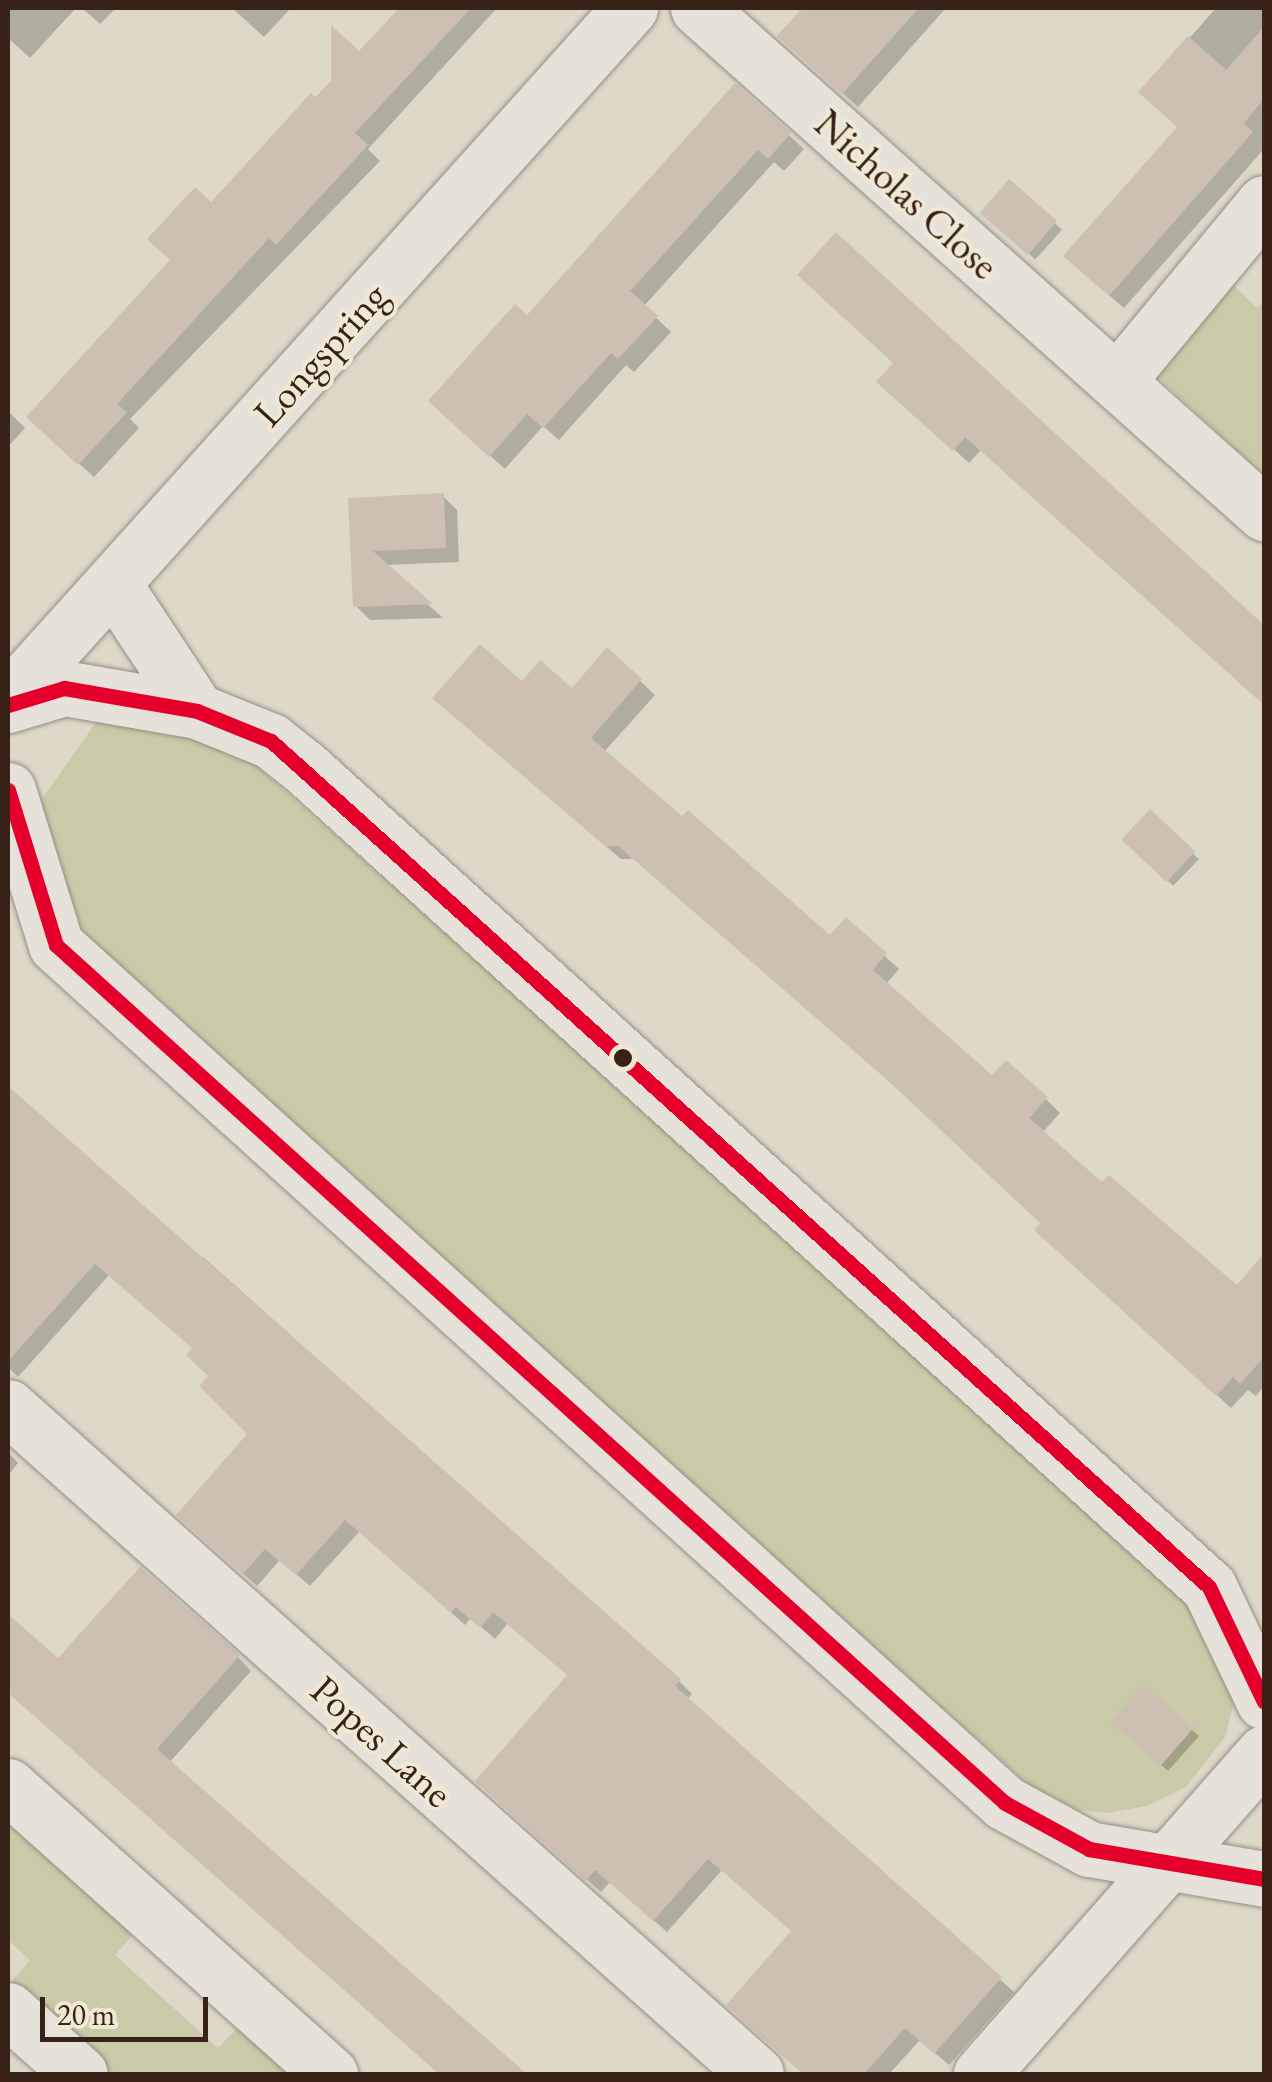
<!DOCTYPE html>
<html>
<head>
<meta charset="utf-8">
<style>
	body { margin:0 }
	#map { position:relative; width:1272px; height:2082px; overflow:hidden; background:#ded8c8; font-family:"EB Garamond",serif }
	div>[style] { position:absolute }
	.green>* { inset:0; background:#cbcaa8 }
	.shadow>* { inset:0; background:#0003; transform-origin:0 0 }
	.building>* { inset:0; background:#cdc0b3; transform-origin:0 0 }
	.roads { filter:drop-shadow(0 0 2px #948e84) drop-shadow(0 0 2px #948e84) }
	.minor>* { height:55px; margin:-27.5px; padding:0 27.5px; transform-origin:27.5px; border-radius:27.5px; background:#e6e2da }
	.bus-1>* { height:15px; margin:-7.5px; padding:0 7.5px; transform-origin:7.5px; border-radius:7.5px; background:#e4002b }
	.dots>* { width:28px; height:28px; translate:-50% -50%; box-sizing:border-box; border:5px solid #efe8d5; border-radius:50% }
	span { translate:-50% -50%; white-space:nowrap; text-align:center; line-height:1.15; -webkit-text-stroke:8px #efe8d5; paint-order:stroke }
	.street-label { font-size:40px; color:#382116 }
	.frame { position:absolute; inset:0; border:10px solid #382116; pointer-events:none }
	.scale { position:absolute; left:40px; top:1997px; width:168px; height:45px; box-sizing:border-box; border:5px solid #382116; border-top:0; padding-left:12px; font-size:30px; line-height:35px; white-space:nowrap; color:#382116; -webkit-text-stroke:8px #efe8d5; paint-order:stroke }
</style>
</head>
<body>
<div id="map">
	<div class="green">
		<i style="clip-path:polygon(1229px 281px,1257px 308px,1264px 301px,1263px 475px,1158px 377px,1158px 356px)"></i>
		<i style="clip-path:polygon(99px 718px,220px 746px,258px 767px,1196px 1599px,1231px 1674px,1233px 1707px,1225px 1737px,1186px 1787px,1147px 1806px,1108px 1813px,1079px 1810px,1035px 1790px,117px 975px,78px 927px,37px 806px)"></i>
		<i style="clip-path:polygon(8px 1803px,143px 1924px,115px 1955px,218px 2048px,247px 2018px,312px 2074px,104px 2074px,8px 1986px,30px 1960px,8px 1940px)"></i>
	</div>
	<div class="shadow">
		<i style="clip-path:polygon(8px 8px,76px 8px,30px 58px,8px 38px)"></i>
		<i style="clip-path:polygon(82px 8px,116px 8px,100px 24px)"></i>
		<i style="clip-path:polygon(232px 8px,291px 8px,264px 37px)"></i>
		<i style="clip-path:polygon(401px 8px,497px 8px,368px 149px,380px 161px,130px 419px,139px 428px,94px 477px,44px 432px,212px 206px)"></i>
		<i style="clip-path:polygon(806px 8px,946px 8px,858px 107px,780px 36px)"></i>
		<i style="clip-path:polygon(1216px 8px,1264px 8px,1264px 149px,1124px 308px,1080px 270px,1179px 127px,1142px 92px)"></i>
		<i style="clip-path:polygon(735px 86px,804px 149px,784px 171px,774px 162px,644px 306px,671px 332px,634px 372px,626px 365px,559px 440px,543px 426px,505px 469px,446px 416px)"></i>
		<i style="left:1010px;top:183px;width:70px;height:40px;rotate:42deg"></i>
		<i style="clip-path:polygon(880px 382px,1241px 607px,1264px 628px,1264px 703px,981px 450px,969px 463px)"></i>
		<i style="clip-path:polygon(8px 411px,25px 428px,8px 447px)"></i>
		<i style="clip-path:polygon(443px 496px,457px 510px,459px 562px,384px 565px,443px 618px,370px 620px,356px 606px,351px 500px)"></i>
		<i style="clip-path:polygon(608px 651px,655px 695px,604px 752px,830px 939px,846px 921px,899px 969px,886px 984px,992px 1079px,1046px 1099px,1060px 1113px,1042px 1133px,1103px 1186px,1237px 1289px,1249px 1275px,1264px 1288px,1264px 1386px,1256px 1396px,1248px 1390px,1231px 1408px,1051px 1244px,1042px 1224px,946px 1131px,635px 859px,621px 859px,449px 712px,522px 684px,572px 691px)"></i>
		<i style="left:1150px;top:812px;width:68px;height:37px;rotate:44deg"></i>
		<i style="clip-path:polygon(8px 1092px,199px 1262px,203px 1257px,679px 1681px,692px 1694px,687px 1700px,1014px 1992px,949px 2065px,920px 2040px,889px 2074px,803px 2074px,729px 2005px,794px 1932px,722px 1870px,667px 1932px,610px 1882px,601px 1892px,491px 1794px,569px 1676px,508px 1623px,495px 1639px,471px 1618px,465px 1625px,360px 1531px,310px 1586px,280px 1560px,257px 1586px,192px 1528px,250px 1434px,195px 1349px,109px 1275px,18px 1377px,8px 1367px)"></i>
		<i style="clip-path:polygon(8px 1452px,18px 1463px,8px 1476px)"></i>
		<i style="clip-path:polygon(8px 1617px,58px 1662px,238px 1657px,251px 1671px,169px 1763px,522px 2074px,440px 2074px,8px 1692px)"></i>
		<i style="clip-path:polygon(1120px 1729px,1192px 1730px,1199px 1736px,1168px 1771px)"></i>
	</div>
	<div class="building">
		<i style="clip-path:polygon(399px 8px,471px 8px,355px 133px,368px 145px,276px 245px,269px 238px,117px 404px,127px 412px,78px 465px,26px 417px,170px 260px,147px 239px,195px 187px,211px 202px,311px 93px,316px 98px,331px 82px,331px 25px,359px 51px)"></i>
		<i style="clip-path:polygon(802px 8px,919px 8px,842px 94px,777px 36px)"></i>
		<i style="clip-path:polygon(1264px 27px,1264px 99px,1244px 123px,1253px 132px,1109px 296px,1063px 256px,1177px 127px,1138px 92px,1188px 36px,1226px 70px)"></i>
		<i style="clip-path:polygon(735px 83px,791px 133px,768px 159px,758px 150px,630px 291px,658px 316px,618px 359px,611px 353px,543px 428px,527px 414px,489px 457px,428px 401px,515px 304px,527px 315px)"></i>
		<i style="left:1009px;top:179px;width:64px;height:45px;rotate:41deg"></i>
		<i style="clip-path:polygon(836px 232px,1264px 625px,1264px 705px,965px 437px,953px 451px,876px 382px,893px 363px,797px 275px)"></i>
		<i style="clip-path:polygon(444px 493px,446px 548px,373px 551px,433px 604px,353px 607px,348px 498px)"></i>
		<i style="clip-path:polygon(480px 644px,522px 681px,540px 660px,572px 688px,607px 647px,642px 679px,591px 738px,682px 816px,688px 810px,830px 935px,846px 917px,887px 953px,873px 970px,992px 1075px,1006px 1060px,1048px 1097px,1029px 1118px,1102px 1182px,1109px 1175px,1237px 1285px,1264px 1253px,1264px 1357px,1240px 1384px,1233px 1377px,1216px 1396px,1034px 1230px,1040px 1223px,883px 1076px,618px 846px,605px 846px,432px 698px)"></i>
		<i style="left:1150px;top:809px;width:62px;height:42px;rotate:43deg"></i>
		<i style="clip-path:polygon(8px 1086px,640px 1643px,681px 1679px,675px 1686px,1002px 1977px,934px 2054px,905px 2028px,864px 2074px,803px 2074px,726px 2005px,791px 1931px,708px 1859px,653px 1921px,595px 1870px,586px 1881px,475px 1781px,567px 1675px,493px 1612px,480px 1628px,456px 1607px,451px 1613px,345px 1520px,296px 1575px,265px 1549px,243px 1574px,176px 1515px,247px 1434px,199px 1386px,208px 1376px,186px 1355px,192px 1348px,95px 1264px,8px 1361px)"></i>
		<i style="clip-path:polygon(140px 1567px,240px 1655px,157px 1749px,527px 2074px,439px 2074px,8px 1693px,8px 1614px,58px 1658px)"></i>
		<i style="left:1143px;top:1684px;width:67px;height:50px;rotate:41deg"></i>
	</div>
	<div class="roads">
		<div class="minor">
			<i style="left:698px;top:8px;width:759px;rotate:41.74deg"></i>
			<i style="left:1117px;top:381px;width:231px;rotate:-50.4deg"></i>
			<i style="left:114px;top:585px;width:151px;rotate:56.6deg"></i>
			<i style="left:8px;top:699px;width:930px;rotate:-48.01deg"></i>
			<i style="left:8px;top:705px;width:59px;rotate:-16.9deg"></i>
			<i style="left:64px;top:688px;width:135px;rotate:9.8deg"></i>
			<i style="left:197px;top:711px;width:80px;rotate:22.1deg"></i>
			<i style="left:271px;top:741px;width:43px;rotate:38.5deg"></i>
			<i style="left:305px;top:768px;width:1220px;rotate:42.18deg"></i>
			<i style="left:1209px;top:1587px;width:127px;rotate:64.4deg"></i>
			<i style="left:8px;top:790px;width:162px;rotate:72.8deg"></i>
			<i style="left:56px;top:945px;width:1279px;rotate:42.12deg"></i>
			<i style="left:1005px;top:1803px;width:96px;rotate:28.7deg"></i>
			<i style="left:1089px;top:1849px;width:178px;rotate:9.7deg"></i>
			<i style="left:8px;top:1407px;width:1002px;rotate:41.72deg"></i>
			<i style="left:8px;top:1786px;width:432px;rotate:41.8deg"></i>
			<i style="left:8px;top:2010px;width:96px;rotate:41.6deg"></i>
			<i style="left:981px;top:2074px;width:428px;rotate:-48.6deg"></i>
		</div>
	</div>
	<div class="bus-1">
		<i style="left:8px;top:705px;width:59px;rotate:-16.9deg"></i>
		<i style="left:64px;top:688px;width:135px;rotate:9.8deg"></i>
		<i style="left:197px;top:711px;width:80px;rotate:22.1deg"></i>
		<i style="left:271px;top:741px;width:1263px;rotate:42.05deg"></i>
		<i style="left:1209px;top:1587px;width:127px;rotate:64.4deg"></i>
		<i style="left:8px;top:790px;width:162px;rotate:72.8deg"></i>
		<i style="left:56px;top:945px;width:1279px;rotate:42.12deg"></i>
		<i style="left:1005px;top:1803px;width:96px;rotate:28.7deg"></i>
		<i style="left:1089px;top:1849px;width:178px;rotate:9.7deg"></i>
	</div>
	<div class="dots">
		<i style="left:623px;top:1058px;background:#382116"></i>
	</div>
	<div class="street-label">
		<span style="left:907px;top:194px;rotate:42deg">Nicholas Close</span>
		<span style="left:320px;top:354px;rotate:-48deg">Longspring</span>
		<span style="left:382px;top:1741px;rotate:42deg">Popes Lane</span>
	</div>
	<div class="frame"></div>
	<div class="scale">20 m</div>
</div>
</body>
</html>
